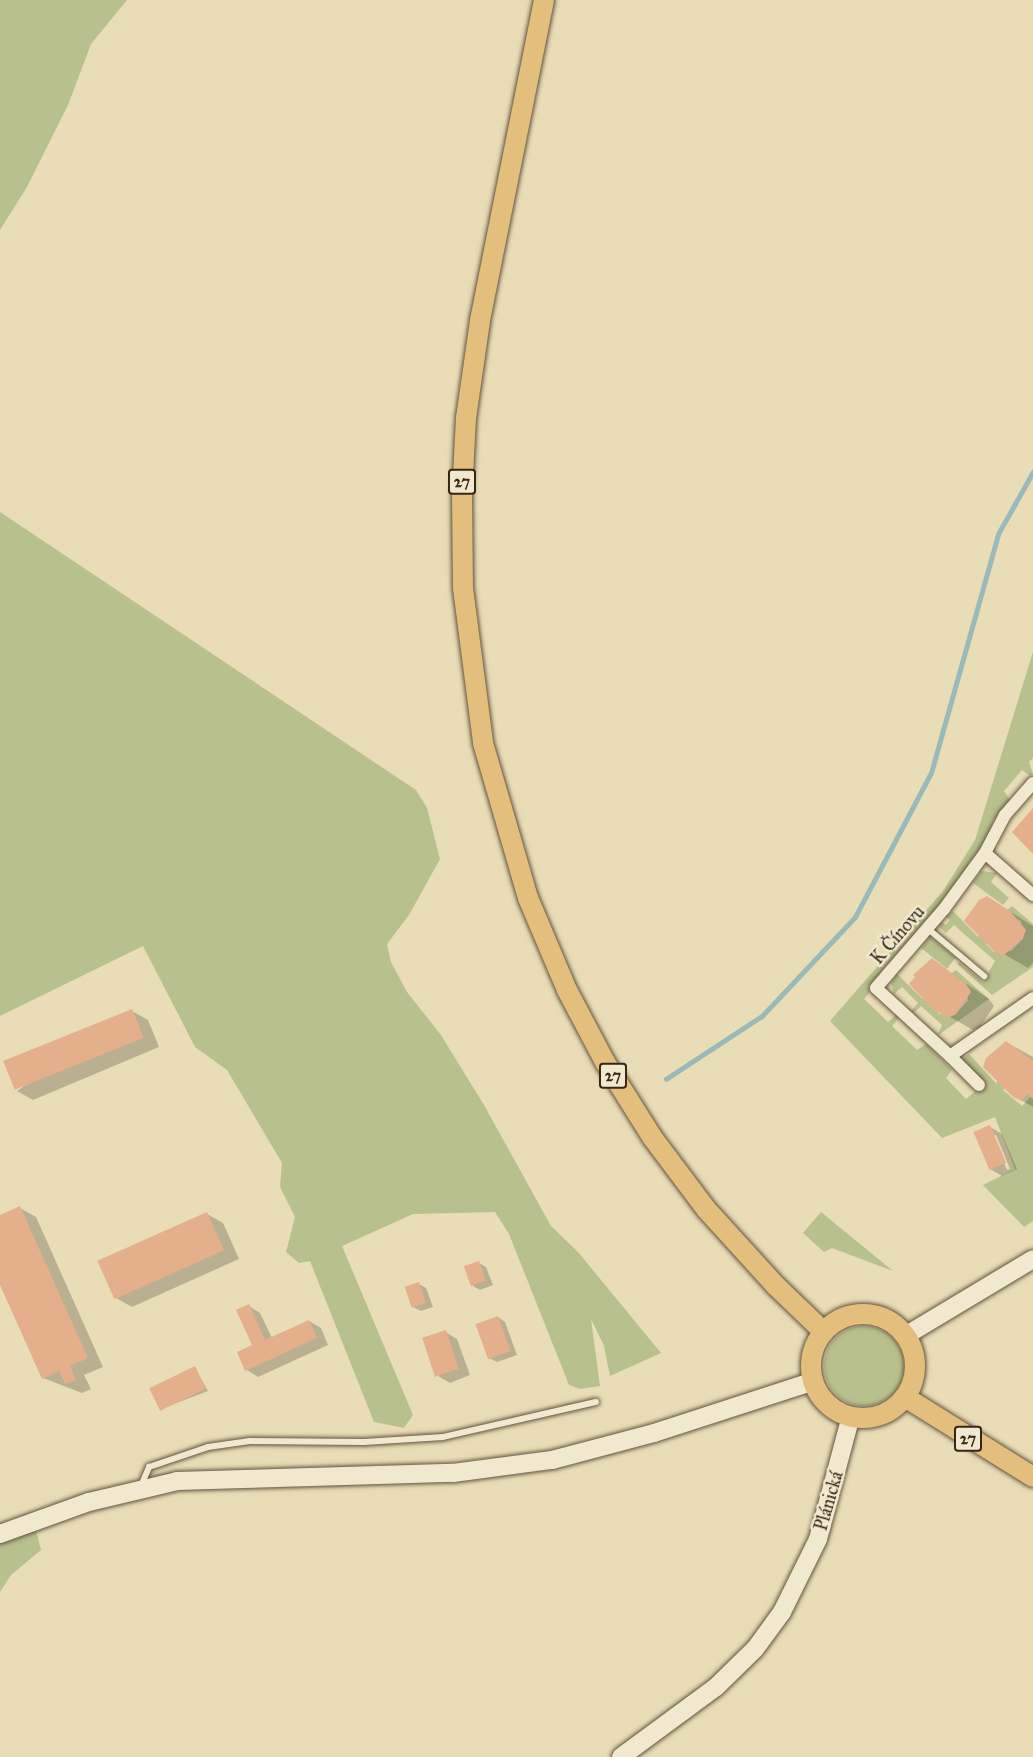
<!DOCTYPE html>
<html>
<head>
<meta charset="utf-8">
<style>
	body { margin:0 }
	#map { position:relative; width:1033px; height:1757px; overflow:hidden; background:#e8ddb7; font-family:"IM FELL Great Primer",serif }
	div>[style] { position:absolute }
	.green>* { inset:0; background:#b8c08d; transform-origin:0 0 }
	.round { border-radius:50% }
	.shadow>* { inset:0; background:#0003 }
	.stream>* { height:4.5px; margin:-2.25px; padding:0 2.25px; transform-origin:2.25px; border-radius:2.25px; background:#9bb9b9 }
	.building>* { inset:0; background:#e5af8c; transform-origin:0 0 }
	.roads { filter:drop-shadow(0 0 2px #62543e) drop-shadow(0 0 2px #62543e) }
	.lane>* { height:6px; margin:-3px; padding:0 3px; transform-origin:3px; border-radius:3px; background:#f0e9d0 }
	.street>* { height:12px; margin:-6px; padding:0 6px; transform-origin:6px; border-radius:6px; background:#f0e9d0 }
	.secondary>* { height:18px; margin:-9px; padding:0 9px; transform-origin:9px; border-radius:9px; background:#f0e9d0 }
	.primary>* { height:20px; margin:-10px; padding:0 10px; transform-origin:10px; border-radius:10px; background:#e4be7c }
	.primary>.ring { margin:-10px; padding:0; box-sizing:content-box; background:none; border:20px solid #e4be7c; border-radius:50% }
	span { translate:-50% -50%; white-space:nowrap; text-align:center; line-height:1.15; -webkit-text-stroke:5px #f0e9d0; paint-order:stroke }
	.shield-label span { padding:2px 4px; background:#f0e9d0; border:2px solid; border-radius:4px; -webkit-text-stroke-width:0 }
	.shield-label { font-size:16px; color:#352616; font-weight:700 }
	.street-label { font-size:18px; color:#352616 }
</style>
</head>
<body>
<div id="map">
	<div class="green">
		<i style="clip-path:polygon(0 0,127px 0,91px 44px,68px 105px,27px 187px,0 230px)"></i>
		<i style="clip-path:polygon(0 512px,416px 790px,427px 808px,440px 859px,409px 915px,387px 944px,391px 962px,407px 992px,441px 1035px,484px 1105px,551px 1226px,578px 1252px,661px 1353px,610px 1376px,604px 1346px,591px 1319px,600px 1386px,580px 1389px,569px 1385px,509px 1234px,495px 1212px,413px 1214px,342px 1246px,413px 1415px,404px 1428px,374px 1422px,310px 1261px,299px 1263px,286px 1252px,295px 1217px,280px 1187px,282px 1163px,227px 1070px,195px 1047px,143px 946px,0 1016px)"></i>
		<i style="clip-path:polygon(1033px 652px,1033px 758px,1029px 762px,1033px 774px,1030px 776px,1022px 770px,1004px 791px,1010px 800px,993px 821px,988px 837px,938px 907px,868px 987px,871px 991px,864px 999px,888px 1022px,896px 1015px,899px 1018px,892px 1026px,917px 1050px,926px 1044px,952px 1070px,946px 1078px,966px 1099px,985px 1083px,965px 1064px,963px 1059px,969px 1054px,996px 1083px,1000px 1079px,1007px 1085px,1003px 1090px,1022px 1106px,1033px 1094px,1033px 1221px,1024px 1227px,983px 1185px,1015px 1169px,995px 1117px,942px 1138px,830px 1021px,943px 891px,975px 840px)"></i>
		<i style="clip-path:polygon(982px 871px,997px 873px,991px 882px,1009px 898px,1003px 905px,973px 883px)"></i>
		<i style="clip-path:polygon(1012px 906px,1033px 924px,1033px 967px,992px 995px,957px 964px,959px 962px,983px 982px,995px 961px,954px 925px,946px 933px,938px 926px,942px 922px,946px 925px,950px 920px,946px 917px,953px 911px,978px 937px,982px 933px,990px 940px,986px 944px,994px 952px,1011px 951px,1023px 939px,1021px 921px,1005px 912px)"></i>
		<i style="left:930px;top:937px;width:33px;height:14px;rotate:39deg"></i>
		<i style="clip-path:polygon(956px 970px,989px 999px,937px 1036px,942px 1025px,921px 1006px,914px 1013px,911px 1011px,918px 1003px,902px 987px,894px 994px,891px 983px,897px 974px,923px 999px,927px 995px,939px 1014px,956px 1013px,968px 1001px,966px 983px,950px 974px)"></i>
		<i style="clip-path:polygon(821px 1212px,893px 1271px,832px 1248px,824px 1252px,803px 1233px)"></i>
		<i class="round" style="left:824px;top:1326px;width:80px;height:80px"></i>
		<i style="clip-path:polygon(35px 1526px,41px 1550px,11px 1575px,0 1592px,0 1543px)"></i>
	</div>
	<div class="shadow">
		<i style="clip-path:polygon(987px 897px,1033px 926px,1033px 963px,1028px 968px,1004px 954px)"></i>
		<i style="clip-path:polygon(932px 960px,989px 999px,994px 1006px,980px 1027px,973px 1030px,934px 1008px,917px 977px)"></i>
		<i style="clip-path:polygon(132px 1011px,148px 1020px,159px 1047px,33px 1100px,17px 1091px)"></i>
		<i style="clip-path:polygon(1006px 1042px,1033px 1057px,1033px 1107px,1014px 1096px)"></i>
		<i style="clip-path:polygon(evenodd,990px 1127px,1002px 1134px,1017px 1169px,1002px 1176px,990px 1169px,990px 1127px,993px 1135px,996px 1135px,1010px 1169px,1007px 1170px,993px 1135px)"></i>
		<i style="clip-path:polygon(20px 1208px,36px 1217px,103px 1367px,84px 1375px,91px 1389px,82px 1393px,43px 1378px,0 1281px,0 1217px)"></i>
		<i style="clip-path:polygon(207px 1214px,223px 1223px,239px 1259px,132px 1307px,116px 1298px)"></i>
		<i style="clip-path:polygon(479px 1263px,486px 1267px,493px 1285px,480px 1290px,473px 1286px)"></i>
		<i style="clip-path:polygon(419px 1284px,426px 1288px,433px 1307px,421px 1311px,413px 1307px)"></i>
		<i style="clip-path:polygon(249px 1306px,260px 1313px,272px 1338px,309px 1321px,321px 1328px,328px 1345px,258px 1377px,247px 1370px,254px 1346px)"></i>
		<i style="clip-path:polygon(498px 1317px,505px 1322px,517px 1355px,497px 1362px,489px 1358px)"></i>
		<i style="clip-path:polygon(445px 1332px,457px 1339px,470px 1375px,450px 1383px,438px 1376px)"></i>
		<i style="clip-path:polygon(195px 1368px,208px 1391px,161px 1409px)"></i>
	</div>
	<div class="stream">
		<i style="left:666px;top:1079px;width:115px;rotate:-33.3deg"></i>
		<i style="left:762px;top:1016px;width:136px;rotate:-46.8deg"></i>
		<i style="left:855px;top:917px;width:163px;rotate:-62.2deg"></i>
		<i style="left:931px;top:773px;width:248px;rotate:-74.3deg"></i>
		<i style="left:998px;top:534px;width:71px;rotate:-60.6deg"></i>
	</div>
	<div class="building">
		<i style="clip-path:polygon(1033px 808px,1033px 854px,1012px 832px)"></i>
		<i style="clip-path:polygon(987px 896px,1011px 912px,1026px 930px,1023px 938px,1003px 956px,995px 952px,964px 921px,979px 900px)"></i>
		<i style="clip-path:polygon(932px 958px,966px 984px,971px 992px,956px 1014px,948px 1018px,933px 1009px,909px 984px,915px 977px,913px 975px)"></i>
		<i style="left:132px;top:1009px;width:31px;height:139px;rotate:68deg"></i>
		<i style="clip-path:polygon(1006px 1041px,1033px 1061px,1033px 1099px,1027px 1094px,1022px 1101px,1013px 1097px,983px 1067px,986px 1058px)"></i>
		<i style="left:990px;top:1125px;width:41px;height:18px;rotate:67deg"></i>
		<i style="clip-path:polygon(20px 1206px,88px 1358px,70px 1366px,76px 1380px,65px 1384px,59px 1371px,42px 1379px,0 1285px,0 1215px)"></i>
		<i style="left:207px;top:1212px;width:42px;height:120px;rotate:66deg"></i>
		<i style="left:479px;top:1261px;width:21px;height:16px;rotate:71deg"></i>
		<i style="left:419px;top:1282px;width:22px;height:15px;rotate:72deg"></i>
		<i style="clip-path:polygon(249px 1304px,265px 1340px,309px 1320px,317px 1338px,245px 1371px,237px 1352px,252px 1345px,236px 1310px)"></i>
		<i style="left:498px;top:1316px;width:37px;height:24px;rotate:70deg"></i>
		<i style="left:446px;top:1330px;width:41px;height:25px;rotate:72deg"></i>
		<i style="left:195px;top:1366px;width:25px;height:51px;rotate:64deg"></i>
	</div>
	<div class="roads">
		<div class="lane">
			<i style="left:927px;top:928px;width:75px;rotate:40.1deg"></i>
			<i style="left:141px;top:1486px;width:21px;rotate:-67deg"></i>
			<i style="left:149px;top:1467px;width:62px;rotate:-18.7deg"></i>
			<i style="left:208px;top:1447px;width:42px;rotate:-8.1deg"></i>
			<i style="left:250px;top:1441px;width:114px;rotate:0.5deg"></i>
			<i style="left:364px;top:1442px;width:79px;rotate:-3.6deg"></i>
			<i style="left:443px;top:1437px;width:157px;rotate:-12.9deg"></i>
		</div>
		<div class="street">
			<i style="left:1033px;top:783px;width:43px;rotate:131.2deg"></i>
			<i style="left:1005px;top:815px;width:43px;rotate:117.8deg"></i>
			<i style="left:985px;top:853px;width:64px;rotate:41.2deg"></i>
			<i style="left:950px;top:1056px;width:100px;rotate:-137.4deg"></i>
			<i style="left:876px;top:988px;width:104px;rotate:-49.3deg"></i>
			<i style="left:944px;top:909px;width:69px;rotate:-53.8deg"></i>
			<i style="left:979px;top:1085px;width:41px;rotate:-135deg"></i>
			<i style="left:950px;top:1056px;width:101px;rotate:-34.9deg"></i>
		</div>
		<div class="secondary">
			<i style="left:905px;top:1336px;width:149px;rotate:-31deg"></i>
			<i style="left:0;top:1534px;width:95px;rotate:-19.8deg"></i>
			<i style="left:89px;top:1502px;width:90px;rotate:-13.4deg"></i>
			<i style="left:177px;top:1481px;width:276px;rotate:-1.7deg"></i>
			<i style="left:453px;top:1473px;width:100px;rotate:-7.5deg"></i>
			<i style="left:552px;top:1460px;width:106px;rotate:-14.8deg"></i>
			<i style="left:654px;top:1433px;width:168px;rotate:-18deg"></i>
			<i style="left:621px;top:1757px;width:118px;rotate:-36.4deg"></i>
			<i style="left:716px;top:1687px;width:54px;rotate:-44.3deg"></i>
			<i style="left:755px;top:1649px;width:46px;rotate:-53.9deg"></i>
			<i style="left:782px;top:1612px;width:81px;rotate:-63.7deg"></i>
			<i style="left:818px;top:1539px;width:127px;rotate:-75deg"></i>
		</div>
		<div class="primary">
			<i style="left:544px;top:0;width:327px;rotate:101.3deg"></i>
			<i style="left:480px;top:321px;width:98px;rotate:98.2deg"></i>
			<i style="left:466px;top:418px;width:76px;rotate:93deg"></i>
			<i style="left:462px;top:494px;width:94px;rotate:89.4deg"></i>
			<i style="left:463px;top:588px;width:156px;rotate:82.6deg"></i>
			<i style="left:483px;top:743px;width:161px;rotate:73.8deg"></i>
			<i style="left:528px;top:898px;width:100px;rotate:67deg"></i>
			<i style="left:567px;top:990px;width:81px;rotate:62.2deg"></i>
			<i style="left:605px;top:1062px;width:89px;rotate:57.9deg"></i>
			<i style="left:652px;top:1137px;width:90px;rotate:53.1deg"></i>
			<i style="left:706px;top:1209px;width:104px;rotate:47.7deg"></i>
			<i style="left:776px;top:1286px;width:66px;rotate:43.8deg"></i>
			<i class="ring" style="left:811px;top:1314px;width:84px;height:84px"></i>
			<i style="left:905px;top:1397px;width:151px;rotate:32deg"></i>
		</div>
	</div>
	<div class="shield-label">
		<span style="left:462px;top:482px">27</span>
		<span style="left:613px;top:1076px">27</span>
		<span style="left:968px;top:1439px">27</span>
	</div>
	<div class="street-label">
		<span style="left:898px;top:935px;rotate:-49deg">K Čínovu</span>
		<span style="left:829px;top:1501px;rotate:-74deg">Plánická</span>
	</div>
</div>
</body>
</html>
